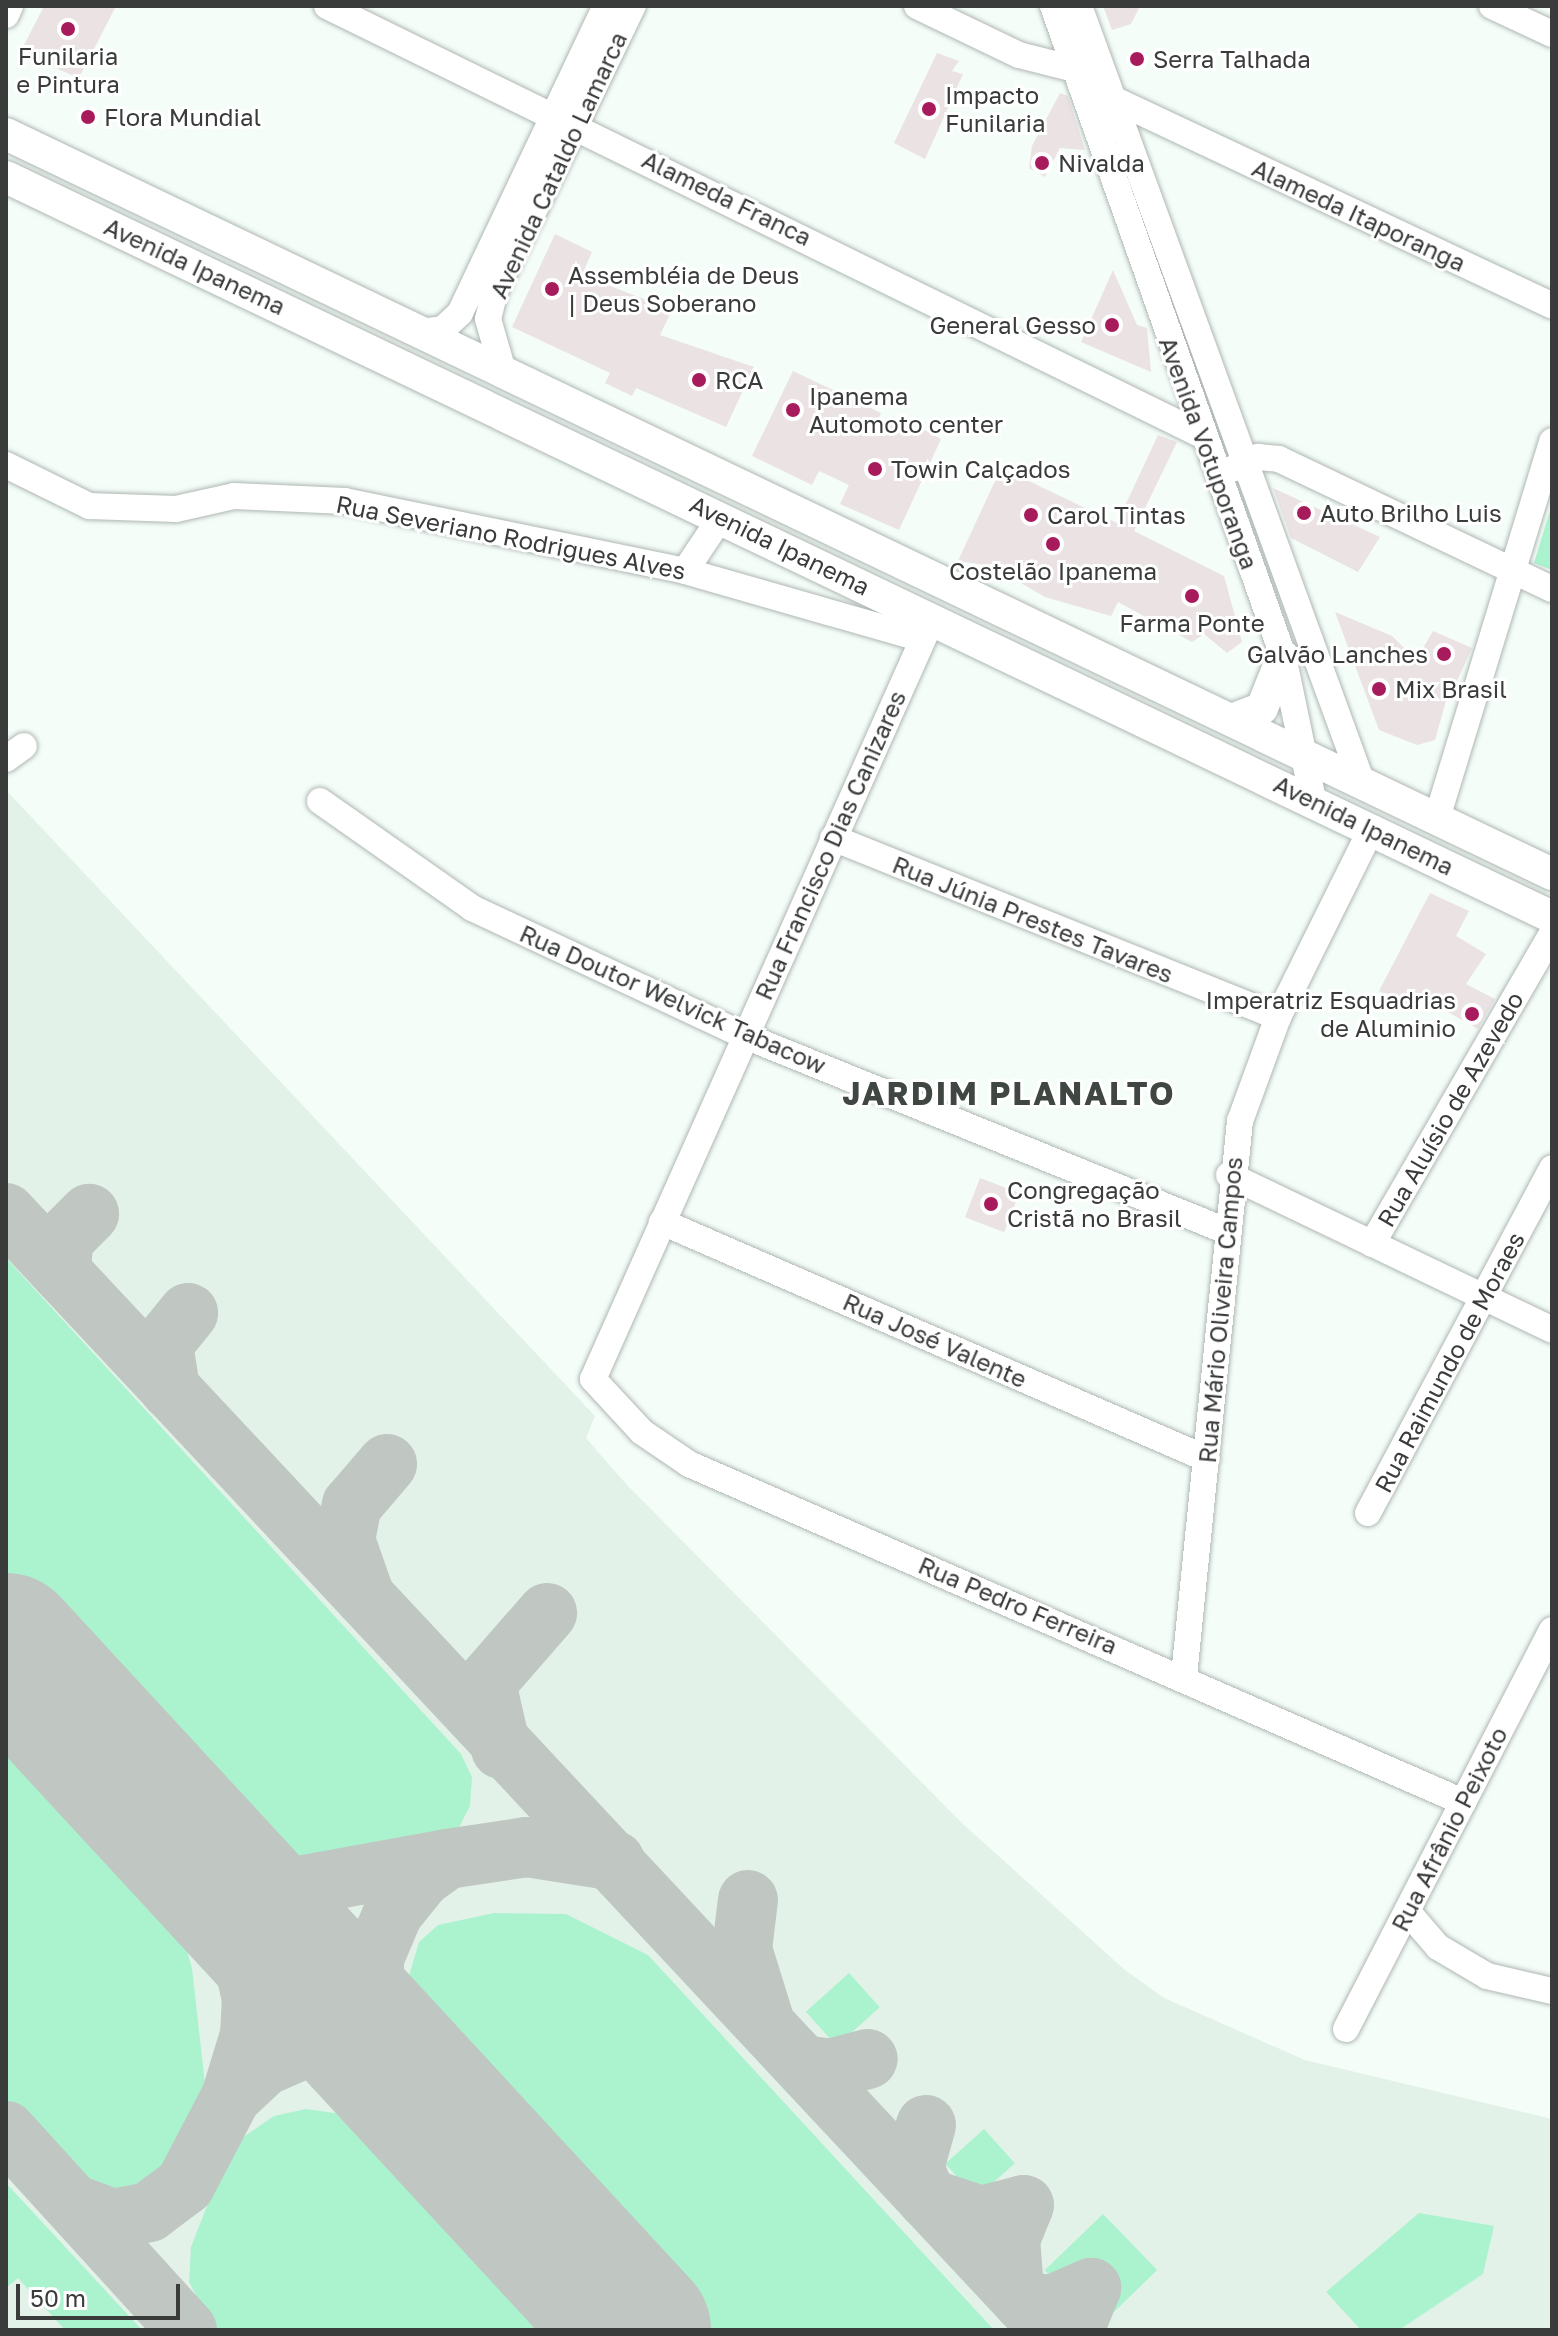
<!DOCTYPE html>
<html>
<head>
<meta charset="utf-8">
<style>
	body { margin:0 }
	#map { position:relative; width:1558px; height:2336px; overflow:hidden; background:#f4fdf8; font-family:"Golos Text",sans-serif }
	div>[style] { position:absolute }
	.built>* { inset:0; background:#e3f2e9 }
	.green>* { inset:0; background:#abf2ce; transform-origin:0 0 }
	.taxiway>* { height:60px; margin:-30px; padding:0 30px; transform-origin:30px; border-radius:30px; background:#c0c7c3 }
	.runway>* { height:148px; margin:-74px; padding:0 74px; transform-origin:74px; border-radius:74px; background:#c0c7c3 }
	.building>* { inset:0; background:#ebe2e4; transform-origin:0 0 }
	.roads { filter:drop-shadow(0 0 2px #afb7b3) drop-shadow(0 0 2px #afb7b3) }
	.minor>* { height:26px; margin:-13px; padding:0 13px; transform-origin:13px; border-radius:13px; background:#fff }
	.major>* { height:32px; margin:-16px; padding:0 16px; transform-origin:16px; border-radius:16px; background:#fff }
	.dots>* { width:22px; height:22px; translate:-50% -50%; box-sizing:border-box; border:4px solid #fff; border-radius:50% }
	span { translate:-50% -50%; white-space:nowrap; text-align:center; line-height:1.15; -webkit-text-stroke:6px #fff; paint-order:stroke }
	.poi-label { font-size:24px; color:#393c3a }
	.left { translate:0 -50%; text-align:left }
	.right { translate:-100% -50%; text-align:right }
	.street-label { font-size:24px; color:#393c3a }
	.district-label { font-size:32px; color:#404743; font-weight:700; letter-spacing:2px }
	.frame { position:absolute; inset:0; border:8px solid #393c3a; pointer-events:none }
	.scale { position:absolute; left:16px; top:2284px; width:164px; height:36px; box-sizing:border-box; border:4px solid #393c3a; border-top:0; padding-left:10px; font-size:24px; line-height:28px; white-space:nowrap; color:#393c3a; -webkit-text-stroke:6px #fff; paint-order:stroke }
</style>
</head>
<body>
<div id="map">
	<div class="built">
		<i style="clip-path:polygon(6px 790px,595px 1416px,586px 1438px,627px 1485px,963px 1824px,1125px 1970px,1164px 1998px,1305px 2060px,1552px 2119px,1552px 2330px,6px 2330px)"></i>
	</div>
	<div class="green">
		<i style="clip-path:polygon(1552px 504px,1552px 570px,1534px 563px)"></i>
		<i style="clip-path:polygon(6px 1258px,461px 1754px,472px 1777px,470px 1806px,455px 1835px,427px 1852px,320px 1875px,293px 1873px,261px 1858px,6px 1588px)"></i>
		<i style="clip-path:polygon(6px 1730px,157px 1891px,178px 1921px,192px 1968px,206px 2093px,195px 2137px,167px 2183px,139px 2201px,109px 2203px,85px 2192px,6px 2104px)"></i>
		<i style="clip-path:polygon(494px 1913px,566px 1914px,648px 1955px,994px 2330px,689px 2330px,427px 2047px,410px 2016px,409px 1976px,419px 1942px,438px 1925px)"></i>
		<i style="left:849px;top:1973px;width:46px;height:58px;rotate:48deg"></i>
		<i style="clip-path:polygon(306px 2109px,363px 2117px,559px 2330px,214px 2330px,189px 2282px,191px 2247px,219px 2175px,242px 2138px,274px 2116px)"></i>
		<i style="left:984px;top:2129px;width:46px;height:52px;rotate:48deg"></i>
		<i style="clip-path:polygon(6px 2183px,142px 2330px,65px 2330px,18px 2278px,6px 2288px)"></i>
		<i style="clip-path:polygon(1419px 2213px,1494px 2226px,1483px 2274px,1399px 2330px,1361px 2330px,1326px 2292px)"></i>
		<i style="left:1103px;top:2214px;width:78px;height:81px;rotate:46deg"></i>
	</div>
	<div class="taxiway">
		<i style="left:6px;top:1213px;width:1529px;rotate:46.93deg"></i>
		<i style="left:61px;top:1272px;width:32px;rotate:-86deg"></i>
		<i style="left:63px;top:1240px;width:37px;rotate:-45deg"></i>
		<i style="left:170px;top:1389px;width:46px;rotate:-98.8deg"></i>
		<i style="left:163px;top:1344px;width:40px;rotate:-51deg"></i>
		<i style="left:365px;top:1597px;width:60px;rotate:-109.3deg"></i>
		<i style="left:345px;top:1540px;width:36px;rotate:-79deg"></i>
		<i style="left:352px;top:1505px;width:54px;rotate:-49.5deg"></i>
		<i style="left:501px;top:1749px;width:68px;rotate:-102.8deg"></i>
		<i style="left:486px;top:1683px;width:93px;rotate:-48.9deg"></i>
		<i style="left:748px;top:1900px;width:49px;rotate:97deg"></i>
		<i style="left:742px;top:1949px;width:71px;rotate:72.8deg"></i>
		<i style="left:803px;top:2065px;width:27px;rotate:8deg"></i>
		<i style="left:830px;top:2069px;width:39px;rotate:-15deg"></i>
		<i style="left:231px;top:2097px;width:65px;rotate:-73deg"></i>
		<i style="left:250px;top:2035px;width:36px;rotate:-87deg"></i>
		<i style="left:252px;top:1999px;width:99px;rotate:-102.8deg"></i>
		<i style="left:230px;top:1902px;width:51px;rotate:-123.1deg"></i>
		<i style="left:202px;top:1859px;width:85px;rotate:20.6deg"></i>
		<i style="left:282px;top:1889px;width:168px;rotate:-10.3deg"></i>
		<i style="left:926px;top:2125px;width:45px;rotate:105.6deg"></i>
		<i style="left:914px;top:2168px;width:33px;rotate:67deg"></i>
		<i style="left:927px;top:2198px;width:57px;rotate:18.4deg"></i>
		<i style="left:981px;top:2216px;width:44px;rotate:-14.3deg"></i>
		<i style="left:1024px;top:2205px;width:37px;rotate:112deg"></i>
		<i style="left:1010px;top:2239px;width:51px;rotate:85.5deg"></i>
		<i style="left:6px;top:2131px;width:269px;rotate:47.7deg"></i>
		<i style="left:75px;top:2205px;width:40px;rotate:20.2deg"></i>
		<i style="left:113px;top:2219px;width:37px;rotate:-11deg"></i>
		<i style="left:149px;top:2212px;width:45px;rotate:-36.9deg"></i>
		<i style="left:185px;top:2185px;width:99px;rotate:-62.4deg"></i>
		<i style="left:231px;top:2097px;width:45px;rotate:-43.2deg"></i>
		<i style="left:264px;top:2066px;width:45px;rotate:-23.7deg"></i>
		<i style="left:305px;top:2048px;width:72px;rotate:7.2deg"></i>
		<i style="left:376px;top:2057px;width:89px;rotate:43.2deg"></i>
		<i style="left:441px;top:2118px;width:73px;rotate:-128.9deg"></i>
		<i style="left:395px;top:2061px;width:52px;rotate:-113.6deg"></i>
		<i style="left:374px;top:2013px;width:55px;rotate:-90deg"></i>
		<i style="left:374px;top:1958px;width:49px;rotate:-67.1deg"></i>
		<i style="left:393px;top:1913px;width:45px;rotate:-51.3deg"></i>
		<i style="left:421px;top:1878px;width:32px;rotate:-36deg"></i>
		<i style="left:447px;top:1859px;width:81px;rotate:-8.5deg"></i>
		<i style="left:527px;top:1847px;width:89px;rotate:9deg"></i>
		<i style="left:1024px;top:2302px;width:28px;rotate:6deg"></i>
		<i style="left:1052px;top:2305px;width:43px;rotate:-23.6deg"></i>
		<i style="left:1091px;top:2288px;width:45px;rotate:112deg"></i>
	</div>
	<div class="runway">
		<i style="left:6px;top:1647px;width:930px;rotate:47.27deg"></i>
	</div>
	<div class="building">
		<i style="clip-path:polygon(44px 6px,116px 6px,79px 78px,20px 53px)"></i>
		<i style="clip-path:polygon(1103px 6px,1140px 6px,1131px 24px,1112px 30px)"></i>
		<i style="clip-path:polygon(937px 53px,959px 61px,952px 71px,963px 74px,925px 159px,894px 143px)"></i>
		<i style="clip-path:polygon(1060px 93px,1068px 96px,1085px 150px,1060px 148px,1045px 177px,1029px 168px,1032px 146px)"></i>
		<i style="clip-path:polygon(555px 234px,592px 252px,582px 275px,672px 310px,660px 335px,754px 367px,726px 427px,636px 388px,632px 396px,605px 383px,610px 373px,512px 327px)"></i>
		<i style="clip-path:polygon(1113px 270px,1137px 325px,1147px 328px,1151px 372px,1081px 342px)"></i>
		<i style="clip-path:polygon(793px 371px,881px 413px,879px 418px,910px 435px,921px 428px,941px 439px,899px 530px,840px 504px,849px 485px,819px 471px,812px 485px,752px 456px)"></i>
		<i style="clip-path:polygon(1158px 435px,1177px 442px,1134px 531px,1224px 576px,1242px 642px,1227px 653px,1204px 634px,1192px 642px,1118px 602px,1111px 616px,1045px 597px,991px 566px,958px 561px,1001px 468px,1117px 523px)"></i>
		<i style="clip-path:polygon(1273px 488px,1380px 537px,1358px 572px,1291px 538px)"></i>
		<i style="clip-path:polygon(1335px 612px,1392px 636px,1416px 660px,1433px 631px,1472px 648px,1457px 681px,1452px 679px,1435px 740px,1417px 745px,1379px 730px)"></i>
		<i style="clip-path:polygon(1430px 893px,1469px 911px,1456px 936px,1486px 954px,1466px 984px,1495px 999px,1478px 1029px,1421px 997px,1413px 1007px,1379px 991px)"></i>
		<i style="left:980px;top:1178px;width:42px;height:42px;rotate:21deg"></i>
	</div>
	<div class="roads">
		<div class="minor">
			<i style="left:327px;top:6px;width:975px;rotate:26.12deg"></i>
			<i style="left:917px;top:6px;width:113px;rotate:25.7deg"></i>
			<i style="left:1019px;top:55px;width:69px;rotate:14.2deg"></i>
			<i style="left:1053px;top:6px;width:689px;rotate:70.51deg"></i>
			<i style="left:1283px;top:656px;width:147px;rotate:78.2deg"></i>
			<i style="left:1079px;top:6px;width:824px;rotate:69.98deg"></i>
			<i style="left:1492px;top:6px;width:66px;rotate:25deg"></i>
			<i style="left:6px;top:15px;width:10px;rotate:-66deg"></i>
			<i style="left:1112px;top:105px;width:6px;rotate:-81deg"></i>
			<i style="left:1113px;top:99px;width:485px;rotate:25.2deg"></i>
			<i style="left:420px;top:332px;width:23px;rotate:-7deg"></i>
			<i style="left:443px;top:329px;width:23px;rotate:-43deg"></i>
			<i style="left:460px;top:313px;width:340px;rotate:-64.6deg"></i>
			<i style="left:503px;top:371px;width:54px;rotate:-106.1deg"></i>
			<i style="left:488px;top:319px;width:29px;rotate:-76deg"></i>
			<i style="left:495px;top:291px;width:317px;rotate:-64.2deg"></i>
			<i style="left:6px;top:465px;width:93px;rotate:26.3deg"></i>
			<i style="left:89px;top:506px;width:87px;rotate:2deg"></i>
			<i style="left:176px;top:509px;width:59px;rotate:-12.6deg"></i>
			<i style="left:234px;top:496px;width:111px;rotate:2.6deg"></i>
			<i style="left:345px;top:501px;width:347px;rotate:11.6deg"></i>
			<i style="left:685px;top:571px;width:247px;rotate:16deg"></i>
			<i style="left:1232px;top:469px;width:29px;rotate:-25deg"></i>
			<i style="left:1258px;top:457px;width:21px;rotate:5deg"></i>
			<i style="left:1279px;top:459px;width:302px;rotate:25.5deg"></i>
			<i style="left:685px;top:571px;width:65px;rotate:-56.3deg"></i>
			<i style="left:932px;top:619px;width:832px;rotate:114.04deg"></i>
			<i style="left:593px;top:1379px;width:72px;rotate:47.2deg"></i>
			<i style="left:642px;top:1432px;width:57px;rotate:34.2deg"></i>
			<i style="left:689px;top:1464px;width:845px;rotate:23.59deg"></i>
			<i style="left:6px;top:759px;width:22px;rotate:-36deg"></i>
			<i style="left:320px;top:801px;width:186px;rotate:35.1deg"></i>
			<i style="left:472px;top:908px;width:302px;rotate:25.1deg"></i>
			<i style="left:745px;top:1036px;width:517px;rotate:22.05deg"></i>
			<i style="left:1437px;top:818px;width:394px;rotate:-73deg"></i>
			<i style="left:833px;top:838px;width:480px;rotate:21.9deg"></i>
			<i style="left:1229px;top:1175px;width:358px;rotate:25.6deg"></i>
			<i style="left:662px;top:1222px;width:594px;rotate:23.5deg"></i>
			<i style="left:1372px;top:1244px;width:359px;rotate:-59.9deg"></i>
			<i style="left:1368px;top:1513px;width:391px;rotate:-61.9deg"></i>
			<i style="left:1184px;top:1676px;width:558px;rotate:-84.24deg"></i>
			<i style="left:1240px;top:1121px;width:111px;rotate:-69.9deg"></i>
			<i style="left:1278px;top:1017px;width:211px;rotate:-63.6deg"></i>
			<i style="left:1407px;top:1911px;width:48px;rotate:49.3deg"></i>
			<i style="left:1438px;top:1947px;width:57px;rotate:30.6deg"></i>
			<i style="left:1487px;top:1976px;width:67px;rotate:13deg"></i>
			<i style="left:1346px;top:2029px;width:449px;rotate:-62.7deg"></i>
		</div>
		<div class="major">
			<i style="left:6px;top:134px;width:1714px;rotate:25.58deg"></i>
			<i style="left:6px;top:177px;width:1714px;rotate:25.58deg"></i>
			<i style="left:1234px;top:719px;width:30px;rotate:-21deg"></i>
			<i style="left:1262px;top:708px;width:56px;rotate:-68deg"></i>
		</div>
	</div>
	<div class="dots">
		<i style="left:68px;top:29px;background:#a71b5d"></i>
		<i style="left:1137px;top:59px;background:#a71b5d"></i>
		<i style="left:929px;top:109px;background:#a71b5d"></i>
		<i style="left:88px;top:117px;background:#a71b5d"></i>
		<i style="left:1042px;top:163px;background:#a71b5d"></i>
		<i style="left:552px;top:289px;background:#a71b5d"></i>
		<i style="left:1112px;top:325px;background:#a71b5d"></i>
		<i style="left:699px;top:380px;background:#a71b5d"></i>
		<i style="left:793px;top:410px;background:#a71b5d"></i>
		<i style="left:875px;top:469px;background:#a71b5d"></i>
		<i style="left:1304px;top:513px;background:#a71b5d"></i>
		<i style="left:1031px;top:515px;background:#a71b5d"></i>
		<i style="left:1053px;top:544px;background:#a71b5d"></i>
		<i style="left:1192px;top:596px;background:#a71b5d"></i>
		<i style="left:1444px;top:654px;background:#a71b5d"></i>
		<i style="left:1379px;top:689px;background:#a71b5d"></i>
		<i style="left:1472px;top:1014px;background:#a71b5d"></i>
		<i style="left:991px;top:1204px;background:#a71b5d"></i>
	</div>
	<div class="poi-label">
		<span style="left:68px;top:70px">Funilaria<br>e Pintura</span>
		<span class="left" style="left:1153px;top:59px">Serra Talhada</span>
		<span class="left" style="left:945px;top:109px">Impacto<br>Funilaria</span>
		<span class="left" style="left:104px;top:117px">Flora Mundial</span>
		<span class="left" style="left:1058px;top:163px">Nivalda</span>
		<span class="left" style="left:568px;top:289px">Assembléia de Deus<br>| Deus Soberano</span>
		<span class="right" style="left:1096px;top:325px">General Gesso</span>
		<span class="left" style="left:715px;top:380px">RCA</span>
		<span class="left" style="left:809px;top:410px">Ipanema<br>Automoto center</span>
		<span class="left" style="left:891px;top:469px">Towin Calçados</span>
		<span class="left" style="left:1320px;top:513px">Auto Brilho Luis</span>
		<span class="left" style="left:1047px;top:515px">Carol Tintas</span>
		<span style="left:1053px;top:571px">Costelão Ipanema</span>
		<span style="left:1192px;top:623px">Farma Ponte</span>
		<span class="right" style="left:1428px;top:654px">Galvão Lanches</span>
		<span class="left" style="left:1395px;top:689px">Mix Brasil</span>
		<span class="right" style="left:1456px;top:1014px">Imperatriz Esquadrias<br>de Aluminio</span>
		<span class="left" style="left:1007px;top:1204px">Congregação<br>Cristã no Brasil</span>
	</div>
	<div class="street-label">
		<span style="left:558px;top:165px;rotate:-65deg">Avenida Cataldo Lamarca</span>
		<span style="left:727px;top:198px;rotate:26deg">Alameda Franca</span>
		<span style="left:1359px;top:215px;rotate:25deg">Alameda Itaporanga</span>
		<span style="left:195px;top:266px;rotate:25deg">Avenida Ipanema</span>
		<span style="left:1209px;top:453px;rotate:70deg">Avenida Votuporanga</span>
		<span style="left:511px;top:537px;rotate:11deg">Rua Severiano Rodrigues Alves</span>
		<span style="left:780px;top:545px;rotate:26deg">Avenida Ipanema</span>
		<span style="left:1364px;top:825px;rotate:26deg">Avenida Ipanema</span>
		<span style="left:830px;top:845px;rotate:-66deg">Rua Francisco Dias Canizares</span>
		<span style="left:1033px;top:919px;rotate:22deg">Rua Júnia Prestes Tavares</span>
		<span style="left:673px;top:999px;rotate:24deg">Rua Doutor Welvick Tabacow</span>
		<span style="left:1450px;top:1109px;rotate:-60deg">Rua Aluísio de Azevedo</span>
		<span style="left:1220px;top:1310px;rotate:-85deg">Rua Mário Oliveira Campos</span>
		<span style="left:935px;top:1340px;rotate:24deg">Rua José Valente</span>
		<span style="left:1449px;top:1362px;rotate:-62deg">Rua Raimundo de Moraes</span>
		<span style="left:1018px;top:1605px;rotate:23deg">Rua Pedro Ferreira</span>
		<span style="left:1449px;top:1829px;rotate:-63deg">Rua Afrânio Peixoto</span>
	</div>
	<div class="district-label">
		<span style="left:1009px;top:1093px">JARDIM PLANALTO</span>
	</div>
	<div class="frame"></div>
	<div class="scale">50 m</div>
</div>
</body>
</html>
